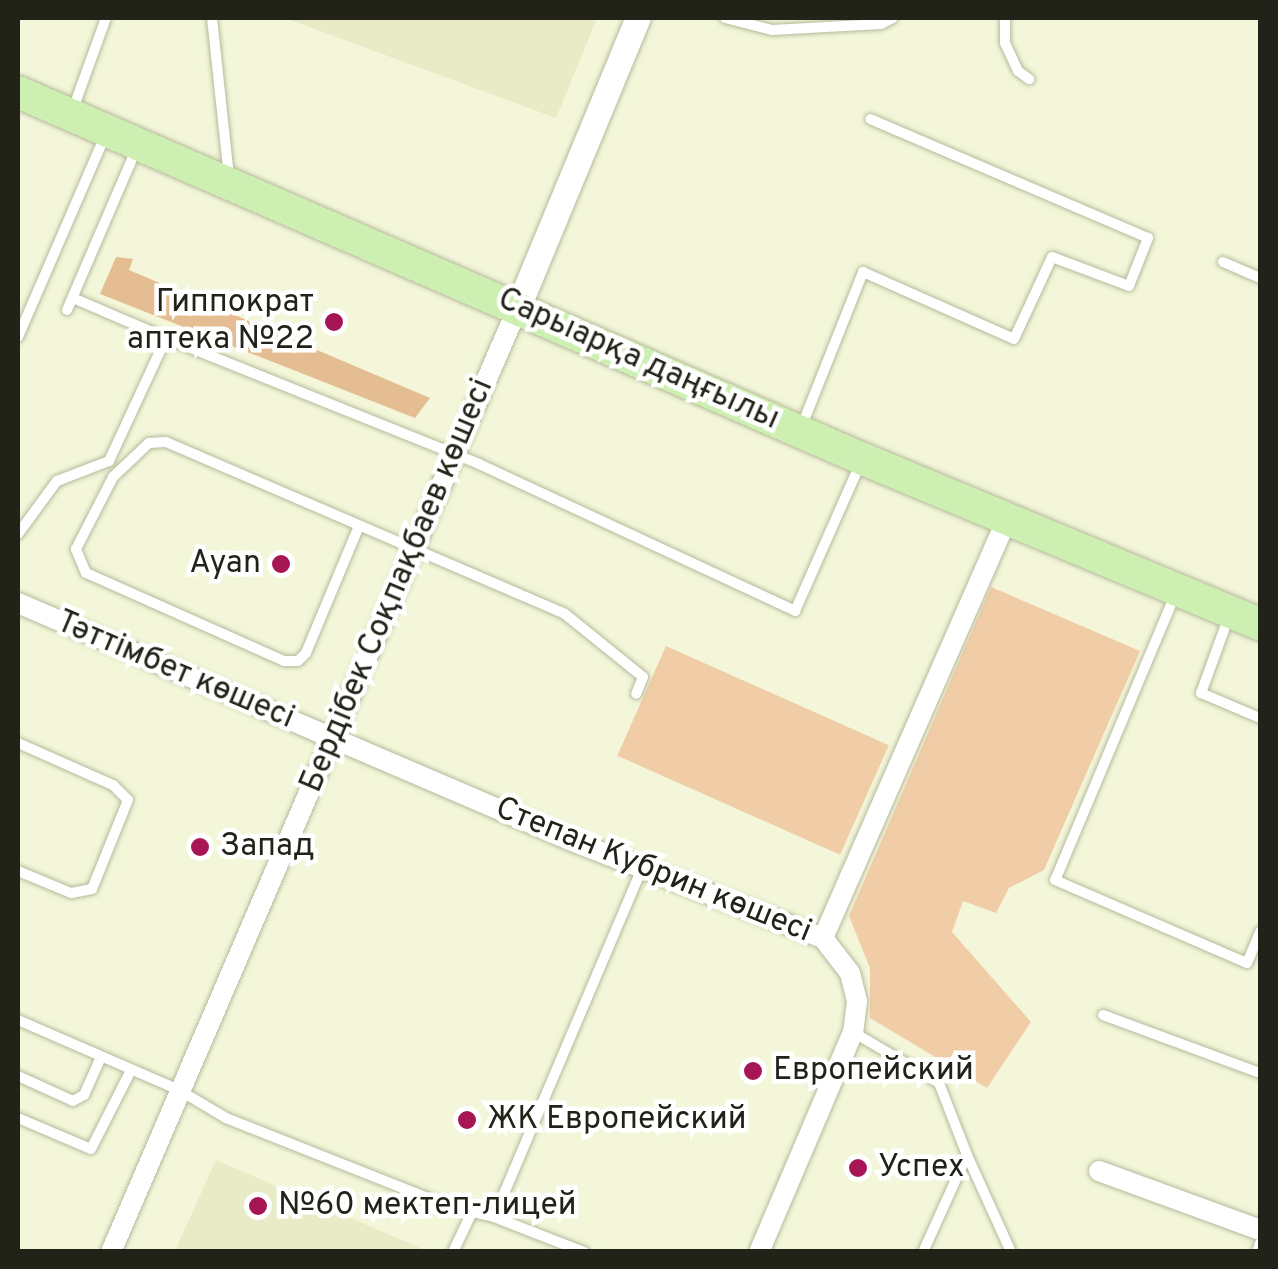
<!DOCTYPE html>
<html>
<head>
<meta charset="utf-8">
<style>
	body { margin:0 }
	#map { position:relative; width:1278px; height:1269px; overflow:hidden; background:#f3f6d8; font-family:Overpass,sans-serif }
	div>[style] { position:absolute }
	.built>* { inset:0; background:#e8ebc5 }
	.green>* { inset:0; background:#f1cda7; transform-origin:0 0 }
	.forest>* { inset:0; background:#e5bd93 }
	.roads { filter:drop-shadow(0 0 2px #b7b99d) drop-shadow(0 0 2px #b7b99d) }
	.service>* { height:10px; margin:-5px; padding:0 5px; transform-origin:5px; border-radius:5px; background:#fff }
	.minor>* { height:20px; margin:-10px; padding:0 10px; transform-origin:10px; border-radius:10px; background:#fff }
	.tertiary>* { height:25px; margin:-12.5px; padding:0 12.5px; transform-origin:12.5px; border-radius:12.5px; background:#fff }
	.primary>* { height:32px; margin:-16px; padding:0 16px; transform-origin:16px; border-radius:16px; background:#cdefb2 }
	.dots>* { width:28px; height:28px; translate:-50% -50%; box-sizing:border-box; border:5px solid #fff; border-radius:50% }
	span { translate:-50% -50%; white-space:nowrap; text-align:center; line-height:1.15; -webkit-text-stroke:9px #fff; paint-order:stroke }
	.poi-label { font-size:32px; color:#222318 }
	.right { translate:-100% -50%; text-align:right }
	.left { translate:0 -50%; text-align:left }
	.street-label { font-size:32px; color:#222318 }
	.frame { position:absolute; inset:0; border:20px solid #222318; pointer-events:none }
</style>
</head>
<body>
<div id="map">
	<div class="built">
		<i style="clip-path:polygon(285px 18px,597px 18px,556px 118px)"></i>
		<i style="clip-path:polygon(216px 1160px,427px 1251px,175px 1251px)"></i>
	</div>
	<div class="green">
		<i style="clip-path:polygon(991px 587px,1140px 651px,1044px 870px,1009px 888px,996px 913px,963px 901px,952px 932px,1031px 1022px,987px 1088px,870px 1018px,870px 968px,849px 916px)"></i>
		<i style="left:666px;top:646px;width:244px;height:120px;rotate:24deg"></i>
	</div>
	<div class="forest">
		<i style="clip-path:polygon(116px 257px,133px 259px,129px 270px,430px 398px,415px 418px,100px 294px)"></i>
	</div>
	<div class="roads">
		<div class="service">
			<i style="left:212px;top:18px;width:160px;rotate:83.9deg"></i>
			<i style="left:725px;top:18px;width:49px;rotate:14.3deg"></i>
			<i style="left:772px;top:30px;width:109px;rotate:-3.2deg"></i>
			<i style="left:881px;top:24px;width:13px;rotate:-27deg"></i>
			<i style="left:1005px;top:18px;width:25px;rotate:90deg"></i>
			<i style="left:1005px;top:43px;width:31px;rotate:65deg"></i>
			<i style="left:1018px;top:71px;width:14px;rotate:36deg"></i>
			<i style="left:73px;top:109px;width:97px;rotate:-70.1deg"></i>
			<i style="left:1223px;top:262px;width:40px;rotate:23.4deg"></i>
			<i style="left:73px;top:298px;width:101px;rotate:23.3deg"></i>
			<i style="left:67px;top:310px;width:174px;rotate:-66.7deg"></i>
			<i style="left:18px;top:337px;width:219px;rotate:-66.6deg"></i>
			<i style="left:801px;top:428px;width:168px;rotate:-68.3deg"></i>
			<i style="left:863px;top:272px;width:165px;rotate:23.9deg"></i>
			<i style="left:1014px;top:339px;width:90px;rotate:-65.1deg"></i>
			<i style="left:1052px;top:257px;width:82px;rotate:20.6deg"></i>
			<i style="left:1129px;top:286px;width:52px;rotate:-68.4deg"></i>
			<i style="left:1148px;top:238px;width:302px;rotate:-156.8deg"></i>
			<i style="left:359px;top:526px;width:138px;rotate:112.7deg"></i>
			<i style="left:306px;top:653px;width:11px;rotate:135deg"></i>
			<i style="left:298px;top:661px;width:14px;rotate:180deg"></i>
			<i style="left:284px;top:661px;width:217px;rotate:-156deg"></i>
			<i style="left:86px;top:573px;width:26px;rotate:-113deg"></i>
			<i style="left:76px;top:549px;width:81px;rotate:-62.8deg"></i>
			<i style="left:113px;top:477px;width:50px;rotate:-43.4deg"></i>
			<i style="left:149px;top:443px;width:17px;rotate:-3deg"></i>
			<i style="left:166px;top:442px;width:434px;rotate:23.3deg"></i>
			<i style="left:565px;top:614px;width:100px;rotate:38.9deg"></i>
			<i style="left:643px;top:677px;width:18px;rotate:112deg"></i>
			<i style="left:18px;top:534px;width:66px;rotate:-53.7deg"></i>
			<i style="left:57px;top:481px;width:56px;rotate:-21deg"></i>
			<i style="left:109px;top:461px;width:136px;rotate:-65.1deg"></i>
			<i style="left:166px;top:338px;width:337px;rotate:21.9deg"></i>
			<i style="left:479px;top:464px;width:349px;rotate:24.9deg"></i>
			<i style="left:795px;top:611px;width:161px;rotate:-66.1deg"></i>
			<i style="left:1175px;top:595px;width:309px;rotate:112.8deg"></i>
			<i style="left:1055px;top:880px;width:209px;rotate:23.4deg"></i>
			<i style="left:1247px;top:963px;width:34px;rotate:-67deg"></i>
			<i style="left:1228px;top:619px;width:79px;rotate:110deg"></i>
			<i style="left:1201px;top:693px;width:64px;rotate:23deg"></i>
			<i style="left:18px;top:743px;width:104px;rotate:23.9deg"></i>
			<i style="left:113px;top:785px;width:21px;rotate:45deg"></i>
			<i style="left:128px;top:800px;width:96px;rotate:112deg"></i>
			<i style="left:92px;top:889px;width:21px;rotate:169deg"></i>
			<i style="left:71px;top:893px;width:57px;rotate:-157.5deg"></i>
			<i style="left:1103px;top:1015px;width:167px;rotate:20.3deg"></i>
			<i style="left:18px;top:1020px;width:176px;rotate:23.5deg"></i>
			<i style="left:179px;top:1090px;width:55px;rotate:30.8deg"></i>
			<i style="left:226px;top:1118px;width:242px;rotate:21.6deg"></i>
			<i style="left:451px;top:1207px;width:44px;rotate:13.1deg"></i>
			<i style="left:494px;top:1217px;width:97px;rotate:21.3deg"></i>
			<i style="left:853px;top:1032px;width:100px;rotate:30.7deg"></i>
			<i style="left:939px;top:1083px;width:77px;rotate:68.7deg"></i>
			<i style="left:967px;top:1155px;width:107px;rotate:114.4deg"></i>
			<i style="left:18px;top:1076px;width:60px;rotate:24.4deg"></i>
			<i style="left:73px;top:1101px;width:13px;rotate:-29deg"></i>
			<i style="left:84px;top:1095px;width:42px;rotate:-65.9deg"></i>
			<i style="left:18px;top:1118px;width:79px;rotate:23deg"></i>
			<i style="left:91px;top:1149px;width:89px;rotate:-63.1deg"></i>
			<i style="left:967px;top:1155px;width:107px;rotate:65.6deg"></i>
			<i style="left:494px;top:1217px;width:379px;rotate:-67deg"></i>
			<i style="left:453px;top:1252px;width:44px;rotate:-64.6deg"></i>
			<i style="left:1257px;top:1252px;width:9px;rotate:-72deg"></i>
		</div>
		<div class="minor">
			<i style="left:18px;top:603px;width:601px;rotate:23.24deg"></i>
			<i style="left:570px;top:840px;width:271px;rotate:21.2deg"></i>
			<i style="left:823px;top:938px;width:44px;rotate:52.4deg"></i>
			<i style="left:850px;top:973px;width:29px;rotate:76deg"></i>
			<i style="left:857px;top:1001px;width:31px;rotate:97deg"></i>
			<i style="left:853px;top:1032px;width:239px;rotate:113.1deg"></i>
			<i style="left:823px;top:938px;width:458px;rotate:-66.3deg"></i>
			<i style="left:1099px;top:1171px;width:171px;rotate:20.1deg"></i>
			<i style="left:111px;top:1252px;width:1029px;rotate:-66.7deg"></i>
		</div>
		<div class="tertiary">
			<i style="left:518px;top:307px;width:313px;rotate:-67.5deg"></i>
		</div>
		<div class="primary">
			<i style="left:18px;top:92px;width:921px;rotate:23.48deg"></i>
			<i style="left:863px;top:459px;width:430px;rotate:22.6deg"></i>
		</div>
	</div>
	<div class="dots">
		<i style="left:334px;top:322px;background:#a71654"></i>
		<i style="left:281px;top:564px;background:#a71654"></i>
		<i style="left:200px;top:847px;background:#a71654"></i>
		<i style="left:753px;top:1071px;background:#a71654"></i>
		<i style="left:467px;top:1120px;background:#a71654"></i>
		<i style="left:858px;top:1168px;background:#a71654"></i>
		<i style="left:258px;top:1206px;background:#a71654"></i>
	</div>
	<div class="poi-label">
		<span class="right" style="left:314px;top:322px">Гиппократ<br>аптека №22</span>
		<span class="right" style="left:261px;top:564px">Ayan</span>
		<span class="left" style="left:220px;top:847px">Запад</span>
		<span class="left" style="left:773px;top:1071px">Европейский</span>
		<span class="left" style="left:487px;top:1120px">ЖК Европейский</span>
		<span class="left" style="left:878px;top:1168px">Успех</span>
		<span class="left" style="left:278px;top:1206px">№60 мектеп-лицей</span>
	</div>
	<div class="street-label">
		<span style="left:638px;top:360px;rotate:24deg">Сарыарқа даңғылы</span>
		<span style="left:398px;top:586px;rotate:-67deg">Бердібек Соқпақбаев көшесі</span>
		<span style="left:175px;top:671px;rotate:23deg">Тәттімбет көшесі</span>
		<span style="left:653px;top:871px;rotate:22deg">Степан Кубрин көшесі</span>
	</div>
	<div class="frame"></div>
</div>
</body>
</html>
